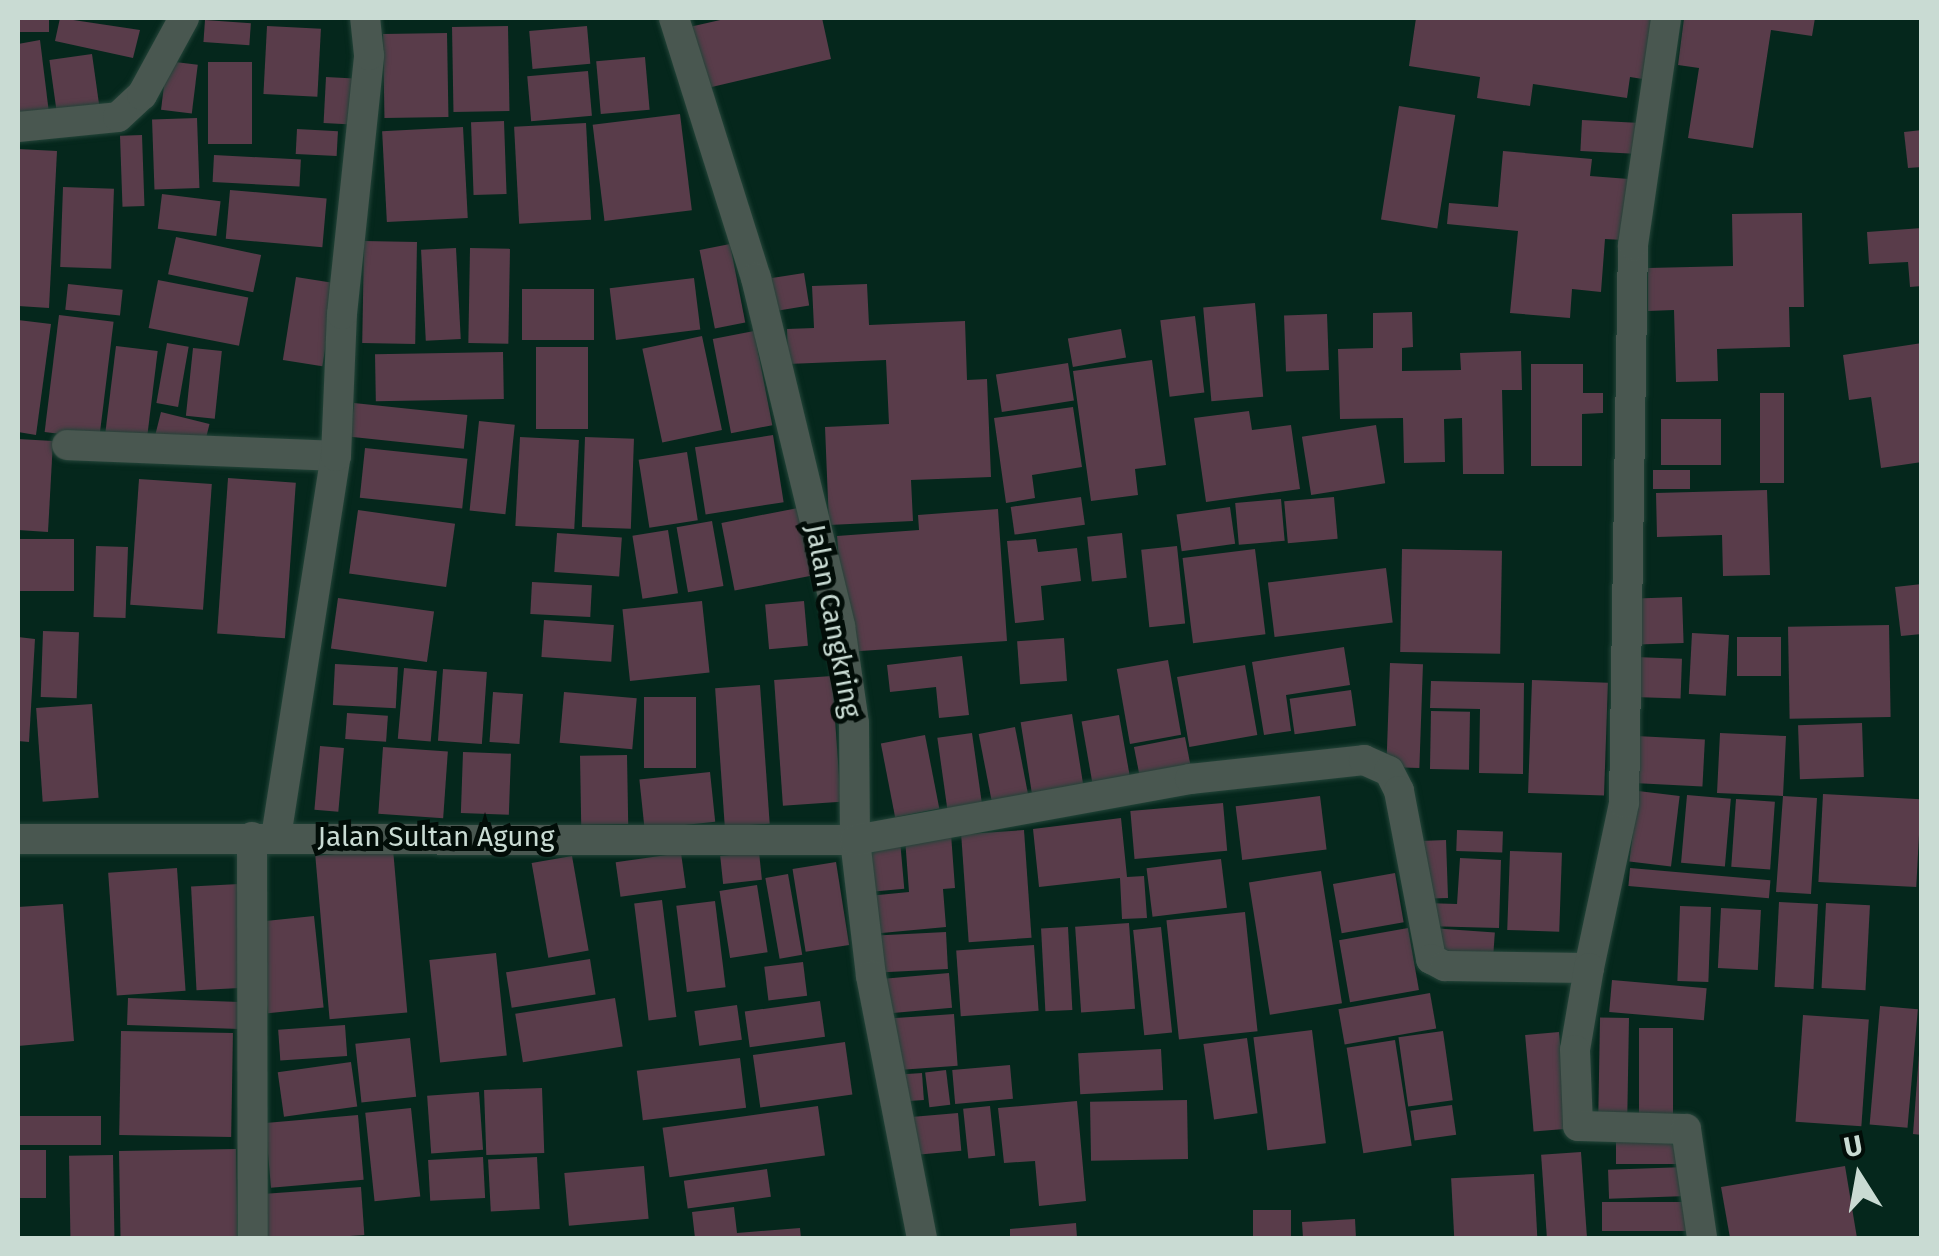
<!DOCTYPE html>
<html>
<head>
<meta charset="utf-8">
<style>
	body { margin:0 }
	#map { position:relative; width:1939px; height:1256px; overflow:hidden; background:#05271c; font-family:"Fira Sans",sans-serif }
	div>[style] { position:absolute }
	.building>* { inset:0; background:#593c4a; transform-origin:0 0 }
	.roads { filter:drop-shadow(0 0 2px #244439) drop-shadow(0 0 2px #244439) }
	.minor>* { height:30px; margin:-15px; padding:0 15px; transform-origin:15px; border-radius:15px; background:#495750 }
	span { translate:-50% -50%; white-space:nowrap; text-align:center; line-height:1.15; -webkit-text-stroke:10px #020d08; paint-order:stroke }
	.street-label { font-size:28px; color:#c9dbd3 }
	.frame { position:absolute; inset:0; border:20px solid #c9dbd3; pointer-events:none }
	.north { position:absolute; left:1809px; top:1126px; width:100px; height:100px; -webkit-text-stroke:8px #020d08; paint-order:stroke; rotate:349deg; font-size:28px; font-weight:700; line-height:40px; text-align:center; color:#c9dbd3 }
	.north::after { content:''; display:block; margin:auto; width:35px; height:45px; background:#c9dbd3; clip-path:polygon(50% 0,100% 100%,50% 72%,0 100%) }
</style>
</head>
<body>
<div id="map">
	<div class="building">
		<i style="left:18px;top:18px;width:31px;height:14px"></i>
		<i style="clip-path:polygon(60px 18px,140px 30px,133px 58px,55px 41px)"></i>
		<i style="clip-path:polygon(729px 18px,822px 18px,831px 59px,699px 90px,685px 28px)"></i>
		<i style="clip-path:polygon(1416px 18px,1657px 18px,1649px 80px,1630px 77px,1627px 98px,1533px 84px,1530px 106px,1477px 98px,1480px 77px,1409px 66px)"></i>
		<i style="clip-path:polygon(1684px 18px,1815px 18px,1812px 36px,1771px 30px,1753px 148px,1688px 138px,1699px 68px,1678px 65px)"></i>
		<i style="left:205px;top:20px;width:46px;height:22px;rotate:4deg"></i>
		<i style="left:267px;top:26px;width:54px;height:68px;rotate:3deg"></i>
		<i style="left:508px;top:26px;width:85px;height:56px;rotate:89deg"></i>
		<i style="left:587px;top:26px;width:38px;height:58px;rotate:85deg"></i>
		<i style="left:447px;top:33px;width:84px;height:64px;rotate:89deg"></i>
		<i style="clip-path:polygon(40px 40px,49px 113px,19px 117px,18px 44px)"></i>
		<i style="left:92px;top:54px;width:56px;height:43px;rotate:82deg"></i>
		<i style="left:645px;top:57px;width:53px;height:49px;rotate:85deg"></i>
		<i style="left:167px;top:61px;width:31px;height:49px;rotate:7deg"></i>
		<i style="left:208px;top:62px;width:44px;height:82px"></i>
		<i style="left:588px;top:71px;width:45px;height:61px;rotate:85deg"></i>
		<i style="left:326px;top:77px;width:33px;height:46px;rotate:3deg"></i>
		<i style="left:1399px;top:106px;width:57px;height:115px;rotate:9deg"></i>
		<i style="left:680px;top:114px;width:97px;height:88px;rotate:83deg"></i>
		<i style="left:197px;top:118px;width:70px;height:45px;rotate:88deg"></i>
		<i style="left:1582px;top:120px;width:54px;height:31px;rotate:3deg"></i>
		<i style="left:504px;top:121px;width:73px;height:33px;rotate:88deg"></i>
		<i style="left:586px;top:123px;width:97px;height:72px;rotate:87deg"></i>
		<i style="left:463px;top:127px;width:91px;height:81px;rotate:87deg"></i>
		<i style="left:297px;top:129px;width:41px;height:25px;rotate:3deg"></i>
		<i style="clip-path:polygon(1922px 130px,1922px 167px,1908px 168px,1904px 132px)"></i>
		<i style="left:142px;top:135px;width:71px;height:22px;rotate:88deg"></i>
		<i style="clip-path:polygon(18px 149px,57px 151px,49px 308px,18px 306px)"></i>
		<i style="clip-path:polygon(1503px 151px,1592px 159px,1590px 176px,1629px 179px,1623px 240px,1605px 239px,1601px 292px,1572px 289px,1570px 318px,1510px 313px,1518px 231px,1447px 224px,1449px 203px,1498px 207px)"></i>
		<i style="left:214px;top:155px;width:87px;height:27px;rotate:3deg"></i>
		<i style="left:63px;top:187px;width:51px;height:80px;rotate:2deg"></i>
		<i style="left:230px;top:190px;width:97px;height:49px;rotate:5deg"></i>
		<i style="left:162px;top:194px;width:59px;height:35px;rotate:7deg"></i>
		<i style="clip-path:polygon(1802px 213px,1804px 307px,1789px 307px,1790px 347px,1717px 349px,1718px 381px,1676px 382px,1674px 310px,1648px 311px,1648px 268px,1733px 266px,1732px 214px)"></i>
		<i style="clip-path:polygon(1922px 228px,1922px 286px,1910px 287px,1908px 262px,1869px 264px,1867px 232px)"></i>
		<i style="left:176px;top:237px;width:87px;height:38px;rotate:12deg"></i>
		<i style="left:364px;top:241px;width:53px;height:102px;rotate:1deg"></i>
		<i style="left:730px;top:244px;width:80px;height:31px;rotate:79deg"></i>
		<i style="left:456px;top:248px;width:91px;height:35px;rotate:87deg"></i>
		<i style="left:470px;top:248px;width:40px;height:95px;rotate:1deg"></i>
		<i style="left:804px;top:273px;width:33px;height:34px;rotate:81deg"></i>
		<i style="left:296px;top:277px;width:40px;height:84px;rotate:9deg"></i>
		<i style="left:694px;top:278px;width:52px;height:85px;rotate:83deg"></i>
		<i style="left:158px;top:280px;width:92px;height:49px;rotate:11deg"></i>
		<i style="left:68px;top:284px;width:55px;height:26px;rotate:6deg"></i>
		<i style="clip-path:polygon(867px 284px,869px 325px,965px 321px,967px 380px,987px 379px,991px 477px,911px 480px,913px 521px,829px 525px,825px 427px,889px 424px,886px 360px,788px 364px,787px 329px,814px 328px,812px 286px)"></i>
		<i style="left:522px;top:289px;width:72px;height:51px"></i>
		<i style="left:1255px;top:303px;width:94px;height:52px;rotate:85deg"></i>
		<i style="clip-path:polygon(1412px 312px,1413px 347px,1402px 348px,1402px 371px,1461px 370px,1460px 353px,1521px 351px,1522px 390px,1502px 390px,1504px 474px,1463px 474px,1462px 418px,1444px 419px,1445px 462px,1404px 463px,1403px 418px,1340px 419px,1338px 349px,1373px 348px,1373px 313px)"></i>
		<i style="left:1327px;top:314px;width:56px;height:43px;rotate:88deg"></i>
		<i style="left:59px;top:315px;width:55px;height:118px;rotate:7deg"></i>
		<i style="left:1195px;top:316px;width:77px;height:35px;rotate:83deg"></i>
		<i style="clip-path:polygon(18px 320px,51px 324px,36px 435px,18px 432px)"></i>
		<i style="left:1121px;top:329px;width:29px;height:54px;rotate:80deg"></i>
		<i style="left:754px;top:331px;width:96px;height:42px;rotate:79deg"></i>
		<i style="left:702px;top:336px;width:96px;height:61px;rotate:78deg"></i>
		<i style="left:167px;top:343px;width:22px;height:61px;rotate:10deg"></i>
		<i style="clip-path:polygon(1922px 343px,1922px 462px,1881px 468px,1871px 397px,1849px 400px,1843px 355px)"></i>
		<i style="left:116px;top:346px;width:42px;height:87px;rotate:7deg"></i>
		<i style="left:536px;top:347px;width:52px;height:82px"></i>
		<i style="left:193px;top:348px;width:29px;height:68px;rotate:6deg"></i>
		<i style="left:503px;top:352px;width:47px;height:128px;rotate:89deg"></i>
		<i style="clip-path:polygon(1152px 360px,1166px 465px,1135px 469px,1138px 495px,1091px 501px,1073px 371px)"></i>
		<i style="left:1068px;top:363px;width:38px;height:73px;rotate:81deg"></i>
		<i style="clip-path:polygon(1531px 364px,1583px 364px,1583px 393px,1603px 393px,1603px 413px,1582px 414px,1582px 466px,1531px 466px)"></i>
		<i style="left:1760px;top:393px;width:24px;height:90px"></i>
		<i style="left:354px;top:403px;width:114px;height:34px;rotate:6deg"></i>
		<i style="clip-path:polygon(1073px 407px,1082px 467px,1032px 475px,1035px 498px,1006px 503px,994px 418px)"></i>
		<i style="clip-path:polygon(1249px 411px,1252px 430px,1291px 425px,1300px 489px,1206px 502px,1194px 418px)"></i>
		<i style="left:161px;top:412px;width:50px;height:30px;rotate:14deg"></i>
		<i style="left:1661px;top:419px;width:60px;height:46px"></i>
		<i style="left:479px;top:421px;width:36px;height:90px;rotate:6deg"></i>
		<i style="left:1376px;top:425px;width:59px;height:75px;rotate:81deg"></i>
		<i style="left:773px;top:435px;width:68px;height:79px;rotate:81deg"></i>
		<i style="left:520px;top:437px;width:59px;height:89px;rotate:3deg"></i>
		<i style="left:585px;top:437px;width:49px;height:90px;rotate:2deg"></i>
		<i style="clip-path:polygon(18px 439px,53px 441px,48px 532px,18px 530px)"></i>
		<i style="left:365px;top:448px;width:103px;height:50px;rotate:6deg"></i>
		<i style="left:687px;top:452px;width:69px;height:49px;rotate:81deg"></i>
		<i style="left:1653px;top:470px;width:37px;height:19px"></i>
		<i style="left:228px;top:478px;width:68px;height:156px;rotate:4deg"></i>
		<i style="left:139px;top:479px;width:73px;height:126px;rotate:4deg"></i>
		<i style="clip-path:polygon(1767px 490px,1770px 575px,1723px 576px,1722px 535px,1657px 537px,1656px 493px)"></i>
		<i style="left:1081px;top:497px;width:28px;height:71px;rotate:82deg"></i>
		<i style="left:1334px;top:497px;width:42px;height:50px;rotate:85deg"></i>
		<i style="left:1281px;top:499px;width:42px;height:46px;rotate:85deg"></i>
		<i style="left:1230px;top:507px;width:37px;height:54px;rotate:82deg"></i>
		<i style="left:798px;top:508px;width:69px;height:78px;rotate:79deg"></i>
		<i style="clip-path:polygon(998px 509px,1007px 641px,846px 652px,837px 536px,919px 530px,918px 515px)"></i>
		<i style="left:358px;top:510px;width:98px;height:64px;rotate:8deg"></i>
		<i style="left:712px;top:521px;width:66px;height:36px;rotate:80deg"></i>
		<i style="left:668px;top:530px;width:64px;height:36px;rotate:81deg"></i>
		<i style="left:557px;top:533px;width:65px;height:39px;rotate:4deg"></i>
		<i style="left:1122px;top:533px;width:45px;height:35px;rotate:84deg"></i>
		<i style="left:18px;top:539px;width:56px;height:52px"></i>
		<i style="clip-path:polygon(1036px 539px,1038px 552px,1077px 548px,1081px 581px,1041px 586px,1044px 620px,1015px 623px,1007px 541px)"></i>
		<i style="left:96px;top:546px;width:32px;height:71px;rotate:2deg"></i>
		<i style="left:1177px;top:546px;width:78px;height:36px;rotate:84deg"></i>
		<i style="left:1255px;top:549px;width:86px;height:73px;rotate:83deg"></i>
		<i style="left:1402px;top:549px;width:100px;height:103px;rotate:1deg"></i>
		<i style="left:1386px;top:568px;width:55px;height:119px;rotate:83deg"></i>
		<i style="left:532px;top:582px;width:60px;height:32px;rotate:3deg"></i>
		<i style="clip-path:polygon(1922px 584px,1922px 634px,1901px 636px,1895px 587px)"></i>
		<i style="left:1682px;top:597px;width:46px;height:46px;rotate:88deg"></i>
		<i style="left:338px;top:598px;width:97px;height:51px;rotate:8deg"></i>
		<i style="left:702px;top:601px;width:72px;height:80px;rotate:84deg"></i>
		<i style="left:804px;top:601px;width:45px;height:39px;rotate:85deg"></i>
		<i style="left:544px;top:620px;width:70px;height:37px;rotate:4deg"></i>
		<i style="left:1889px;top:625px;width:92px;height:101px;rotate:89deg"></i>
		<i style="left:43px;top:631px;width:36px;height:66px;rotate:2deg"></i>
		<i style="left:1692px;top:633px;width:37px;height:61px;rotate:3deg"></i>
		<i style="clip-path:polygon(18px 637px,35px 639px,29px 742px,18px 741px)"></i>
		<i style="left:1737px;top:637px;width:44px;height:39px"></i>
		<i style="left:1064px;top:638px;width:43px;height:47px;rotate:86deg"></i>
		<i style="clip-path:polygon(1344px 647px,1350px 685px,1286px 695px,1291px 731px,1264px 735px,1252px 662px)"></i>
		<i style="clip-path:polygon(962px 656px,969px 715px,939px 718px,936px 687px,890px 692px,887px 665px)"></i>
		<i style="left:1635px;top:657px;width:47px;height:40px;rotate:2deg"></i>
		<i style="left:1168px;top:660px;width:76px;height:52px;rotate:80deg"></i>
		<i style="left:1390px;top:663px;width:33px;height:104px;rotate:2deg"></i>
		<i style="left:335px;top:664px;width:63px;height:41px;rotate:3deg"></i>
		<i style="left:1245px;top:665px;width:71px;height:69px;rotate:80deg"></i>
		<i style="left:404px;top:668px;width:33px;height:71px;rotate:5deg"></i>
		<i style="left:443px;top:669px;width:44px;height:72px;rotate:4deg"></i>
		<i style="left:832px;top:676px;width:126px;height:58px;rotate:86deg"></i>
		<i style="left:1532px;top:680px;width:76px;height:113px;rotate:2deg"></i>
		<i style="clip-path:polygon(1431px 681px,1524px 683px,1523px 774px,1479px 773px,1480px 709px,1430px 708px)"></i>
		<i style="left:760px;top:685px;width:139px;height:45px;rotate:86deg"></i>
		<i style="left:1351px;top:690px;width:36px;height:62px;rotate:82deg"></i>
		<i style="left:493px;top:692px;width:30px;height:50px;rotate:4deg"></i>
		<i style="left:564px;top:692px;width:73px;height:51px;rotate:5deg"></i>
		<i style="left:644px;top:697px;width:52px;height:71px"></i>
		<i style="left:92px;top:704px;width:94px;height:56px;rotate:86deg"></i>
		<i style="left:1431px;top:711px;width:39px;height:58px;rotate:1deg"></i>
		<i style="left:347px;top:713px;width:41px;height:26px;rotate:4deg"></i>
		<i style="left:1072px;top:714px;width:80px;height:52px;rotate:81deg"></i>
		<i style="left:1119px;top:715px;width:72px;height:38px;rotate:80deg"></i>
		<i style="left:1862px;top:723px;width:54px;height:64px;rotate:88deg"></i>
		<i style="left:1015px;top:727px;width:71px;height:37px;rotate:79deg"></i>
		<i style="left:972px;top:733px;width:75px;height:35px;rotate:82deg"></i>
		<i style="clip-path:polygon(1720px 733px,1786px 736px,1783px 796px,1817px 798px,1811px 894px,1776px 892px,1783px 796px,1717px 793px)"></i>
		<i style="left:925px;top:735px;width:75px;height:45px;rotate:79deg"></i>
		<i style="left:1636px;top:736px;width:69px;height:47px;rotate:3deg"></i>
		<i style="left:1185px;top:737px;width:38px;height:52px;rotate:79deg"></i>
		<i style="left:320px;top:746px;width:24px;height:64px;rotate:5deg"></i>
		<i style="left:383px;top:747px;width:65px;height:67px;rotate:4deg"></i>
		<i style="left:463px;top:752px;width:48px;height:61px;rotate:2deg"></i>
		<i style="left:627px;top:755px;width:69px;height:47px;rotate:89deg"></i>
		<i style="left:710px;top:772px;width:50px;height:71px;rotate:84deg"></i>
		<i style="left:1638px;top:791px;width:42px;height:71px;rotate:7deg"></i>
		<i style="left:1823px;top:794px;width:98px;height:88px;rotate:3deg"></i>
		<i style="left:1687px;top:795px;width:44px;height:68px;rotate:5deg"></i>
		<i style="left:1320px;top:796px;width:54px;height:85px;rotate:83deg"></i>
		<i style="left:1736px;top:799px;width:39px;height:68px;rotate:4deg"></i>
		<i style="left:1223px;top:803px;width:48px;height:93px;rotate:85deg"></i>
		<i style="clip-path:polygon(1121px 818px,1127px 877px,1144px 876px,1147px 918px,1122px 919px,1120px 878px,1039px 887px,1033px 829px)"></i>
		<i style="left:1024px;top:830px;width:108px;height:63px;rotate:86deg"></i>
		<i style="left:1457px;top:830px;width:46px;height:21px;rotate:2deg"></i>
		<i style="clip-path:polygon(951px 834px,955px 888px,943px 889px,946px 927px,871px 934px,868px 896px,909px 892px,905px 838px)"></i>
		<i style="left:900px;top:840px;width:49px;height:38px;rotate:85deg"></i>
		<i style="left:1446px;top:840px;width:58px;height:26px;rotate:88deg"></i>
		<i style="left:393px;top:849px;width:164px;height:78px;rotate:85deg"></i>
		<i style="left:1510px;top:851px;width:52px;height:79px;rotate:2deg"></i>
		<i style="left:759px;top:852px;width:28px;height:39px;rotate:84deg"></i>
		<i style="left:681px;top:853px;width:35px;height:66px;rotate:82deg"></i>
		<i style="left:572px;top:856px;width:96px;height:41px;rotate:80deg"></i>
		<i style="clip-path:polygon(1460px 858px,1501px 860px,1499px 928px,1424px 926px,1425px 903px,1457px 904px)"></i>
		<i style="left:1221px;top:859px;width:49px;height:75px;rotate:83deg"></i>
		<i style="left:836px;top:862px;width:84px;height:44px;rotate:81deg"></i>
		<i style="left:177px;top:868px;width:123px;height:69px;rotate:86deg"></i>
		<i style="left:1630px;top:868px;width:141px;height:18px;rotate:5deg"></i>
		<i style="left:1321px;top:871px;width:134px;height:73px;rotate:81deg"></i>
		<i style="left:1395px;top:873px;width:50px;height:63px;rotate:80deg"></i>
		<i style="left:788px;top:874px;width:82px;height:23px;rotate:80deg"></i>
		<i style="left:239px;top:884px;width:104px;height:48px;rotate:87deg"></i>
		<i style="left:757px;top:885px;width:68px;height:38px;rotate:81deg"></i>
		<i style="left:662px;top:900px;width:118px;height:28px;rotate:83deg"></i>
		<i style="left:715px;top:901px;width:87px;height:39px;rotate:83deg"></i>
		<i style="left:1779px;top:902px;width:39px;height:85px;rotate:3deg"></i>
		<i style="left:1826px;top:903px;width:44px;height:85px;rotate:3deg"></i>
		<i style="clip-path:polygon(63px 904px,74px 1041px,18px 1046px,18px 907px)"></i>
		<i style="left:1680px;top:906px;width:31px;height:75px;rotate:2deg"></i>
		<i style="left:1721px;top:908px;width:40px;height:60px;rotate:3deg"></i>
		<i style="left:1245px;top:912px;width:120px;height:79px;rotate:84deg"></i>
		<i style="left:314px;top:916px;width:92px;height:56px;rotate:84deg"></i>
		<i style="left:1129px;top:923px;width:86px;height:54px;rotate:86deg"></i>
		<i style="left:1068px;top:927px;width:83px;height:27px;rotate:87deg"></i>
		<i style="left:1161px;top:927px;width:106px;height:28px;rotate:84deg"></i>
		<i style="left:1408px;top:928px;width:63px;height:70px;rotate:80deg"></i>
		<i style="left:1431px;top:928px;width:64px;height:23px;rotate:4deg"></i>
		<i style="left:946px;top:932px;width:37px;height:74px;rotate:87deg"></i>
		<i style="left:1034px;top:945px;width:66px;height:78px;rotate:86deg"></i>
		<i style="left:496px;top:953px;width:103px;height:67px;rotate:84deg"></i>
		<i style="left:590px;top:959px;width:36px;height:85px;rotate:81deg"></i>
		<i style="left:803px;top:962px;width:34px;height:39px;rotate:83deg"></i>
		<i style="left:949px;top:973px;width:35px;height:65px;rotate:85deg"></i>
		<i style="left:1612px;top:980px;width:95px;height:32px;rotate:5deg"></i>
		<i style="left:1430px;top:993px;width:36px;height:93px;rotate:80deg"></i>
		<i style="left:128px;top:998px;width:119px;height:27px;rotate:2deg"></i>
		<i style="left:615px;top:998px;width:49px;height:101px;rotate:81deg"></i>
		<i style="left:820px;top:1001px;width:36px;height:76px;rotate:82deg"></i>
		<i style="left:737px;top:1005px;width:35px;height:43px;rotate:82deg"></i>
		<i style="left:1880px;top:1006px;width:38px;height:119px;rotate:5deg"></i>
		<i style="left:954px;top:1014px;width:52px;height:66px;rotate:86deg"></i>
		<i style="left:1803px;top:1015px;width:66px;height:107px;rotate:4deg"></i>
		<i style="left:1629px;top:1018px;width:98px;height:29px;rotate:91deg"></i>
		<i style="left:345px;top:1025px;width:31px;height:67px;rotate:86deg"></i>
		<i style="left:1639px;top:1028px;width:34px;height:91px"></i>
		<i style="left:1312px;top:1030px;width:114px;height:59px;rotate:83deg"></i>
		<i style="left:121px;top:1031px;width:112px;height:104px;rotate:1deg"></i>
		<i style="left:1443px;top:1031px;width:70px;height:45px;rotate:82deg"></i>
		<i style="left:1559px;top:1032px;width:97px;height:34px;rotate:85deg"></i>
		<i style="left:410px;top:1038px;width:59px;height:55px;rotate:84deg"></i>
		<i style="left:1247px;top:1038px;width:76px;height:44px;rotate:82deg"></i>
		<i style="left:1395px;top:1040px;width:107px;height:49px;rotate:81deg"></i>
		<i style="left:845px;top:1042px;width:53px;height:93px;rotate:82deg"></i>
		<i style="left:1161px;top:1049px;width:41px;height:83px;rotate:87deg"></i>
		<i style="clip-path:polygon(1919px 1054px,1922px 1054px,1922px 1135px,1913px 1134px)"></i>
		<i style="left:740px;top:1058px;width:50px;height:104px;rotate:83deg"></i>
		<i style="left:351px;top:1062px;width:45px;height:74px;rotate:82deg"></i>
		<i style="left:1010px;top:1065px;width:34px;height:58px;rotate:85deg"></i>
		<i style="left:946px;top:1070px;width:35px;height:21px;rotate:83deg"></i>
		<i style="left:922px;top:1073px;width:27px;height:26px;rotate:86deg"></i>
		<i style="left:542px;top:1088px;width:65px;height:58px;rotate:88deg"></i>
		<i style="left:479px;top:1092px;width:58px;height:52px;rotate:86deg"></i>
		<i style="left:1187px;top:1100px;width:59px;height:97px;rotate:89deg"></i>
		<i style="clip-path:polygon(1077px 1101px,1086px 1201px,1039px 1206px,1035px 1161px,1004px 1163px,998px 1108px)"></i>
		<i style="left:1452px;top:1105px;width:30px;height:42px;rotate:82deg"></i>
		<i style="left:818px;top:1106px;width:50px;height:157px;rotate:82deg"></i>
		<i style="left:990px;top:1106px;width:50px;height:27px;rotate:84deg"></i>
		<i style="left:411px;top:1108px;width:89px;height:46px;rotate:84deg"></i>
		<i style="left:958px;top:1113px;width:38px;height:47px;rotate:85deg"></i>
		<i style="left:358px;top:1115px;width:65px;height:93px;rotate:85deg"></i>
		<i style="left:18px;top:1116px;width:83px;height:29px"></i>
		<i style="left:1680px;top:1135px;width:29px;height:64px;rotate:90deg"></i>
		<i style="left:236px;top:1149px;width:89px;height:117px;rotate:89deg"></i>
		<i style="left:18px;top:1150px;width:28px;height:48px"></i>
		<i style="left:1581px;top:1152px;width:86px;height:40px;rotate:86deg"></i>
		<i style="left:113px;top:1155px;width:81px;height:44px;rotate:89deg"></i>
		<i style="left:483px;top:1157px;width:41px;height:55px;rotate:87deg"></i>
		<i style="left:537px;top:1157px;width:52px;height:49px;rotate:87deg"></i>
		<i style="left:644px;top:1166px;width:53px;height:80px;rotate:85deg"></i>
		<i style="clip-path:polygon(1845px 1166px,1857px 1238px,1730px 1238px,1721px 1187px)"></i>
		<i style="left:1686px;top:1167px;width:29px;height:78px;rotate:88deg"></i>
		<i style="left:767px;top:1169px;width:28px;height:84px;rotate:82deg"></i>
		<i style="left:1534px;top:1174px;width:64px;height:83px;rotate:87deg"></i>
		<i style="left:361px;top:1187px;width:48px;height:99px;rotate:86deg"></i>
		<i style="left:1688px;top:1202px;width:29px;height:86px;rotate:90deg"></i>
		<i style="clip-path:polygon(734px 1207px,737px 1233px,800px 1228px,801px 1238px,695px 1238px,692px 1212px)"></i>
		<i style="left:1291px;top:1210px;width:28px;height:38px;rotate:90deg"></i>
		<i style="clip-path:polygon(1355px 1219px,1356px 1238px,1303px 1238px,1302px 1222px)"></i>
		<i style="clip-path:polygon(1076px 1223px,1077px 1238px,1010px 1238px,1010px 1229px)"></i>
	</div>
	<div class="roads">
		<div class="minor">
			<i style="left:674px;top:18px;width:273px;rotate:72.5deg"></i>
			<i style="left:756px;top:278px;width:358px;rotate:76.4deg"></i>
			<i style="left:840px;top:626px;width:98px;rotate:81.8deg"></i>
			<i style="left:854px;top:723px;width:117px;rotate:89.5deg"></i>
			<i style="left:855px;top:840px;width:137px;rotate:83.3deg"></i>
			<i style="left:871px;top:976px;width:267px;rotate:79deg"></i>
			<i style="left:18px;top:127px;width:100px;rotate:-5.7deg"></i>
			<i style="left:118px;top:117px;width:33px;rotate:-43deg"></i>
			<i style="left:142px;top:95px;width:88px;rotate:-61.4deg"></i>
			<i style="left:67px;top:445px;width:269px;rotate:2.3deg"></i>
			<i style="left:252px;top:837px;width:401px;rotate:89.9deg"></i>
			<i style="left:276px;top:837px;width:386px;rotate:-81.1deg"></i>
			<i style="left:336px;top:456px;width:142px;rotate:-87.6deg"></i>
			<i style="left:342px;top:314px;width:260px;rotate:-84deg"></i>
			<i style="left:369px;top:55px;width:37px;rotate:-96deg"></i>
			<i style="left:18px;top:839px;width:837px;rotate:0.07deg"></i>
			<i style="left:855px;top:840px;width:341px;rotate:-10.3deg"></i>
			<i style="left:1190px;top:779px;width:175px;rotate:-6.2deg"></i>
			<i style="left:1364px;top:760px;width:27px;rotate:24deg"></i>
			<i style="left:1389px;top:771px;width:22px;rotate:63deg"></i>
			<i style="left:1399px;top:791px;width:171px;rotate:79.2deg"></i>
			<i style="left:1431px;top:959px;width:16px;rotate:27deg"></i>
			<i style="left:1445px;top:966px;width:144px;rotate:0.8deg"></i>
			<i style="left:1589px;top:968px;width:169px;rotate:-78deg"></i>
			<i style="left:1624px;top:803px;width:558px;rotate:-89.08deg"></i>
			<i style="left:1633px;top:245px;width:229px;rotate:-81.7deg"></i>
			<i style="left:1589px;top:968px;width:83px;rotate:99.7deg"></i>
			<i style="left:1575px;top:1050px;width:76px;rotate:87.7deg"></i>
			<i style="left:1578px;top:1126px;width:108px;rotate:1.6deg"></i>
			<i style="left:1686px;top:1129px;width:110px;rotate:81.6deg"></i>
		</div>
	</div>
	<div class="street-label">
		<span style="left:833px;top:621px;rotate:79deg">Jalan Cangkring</span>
		<span style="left:436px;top:837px">Jalan Sultan Agung</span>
	</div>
	<div class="frame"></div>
	<div class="north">U</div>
</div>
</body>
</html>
